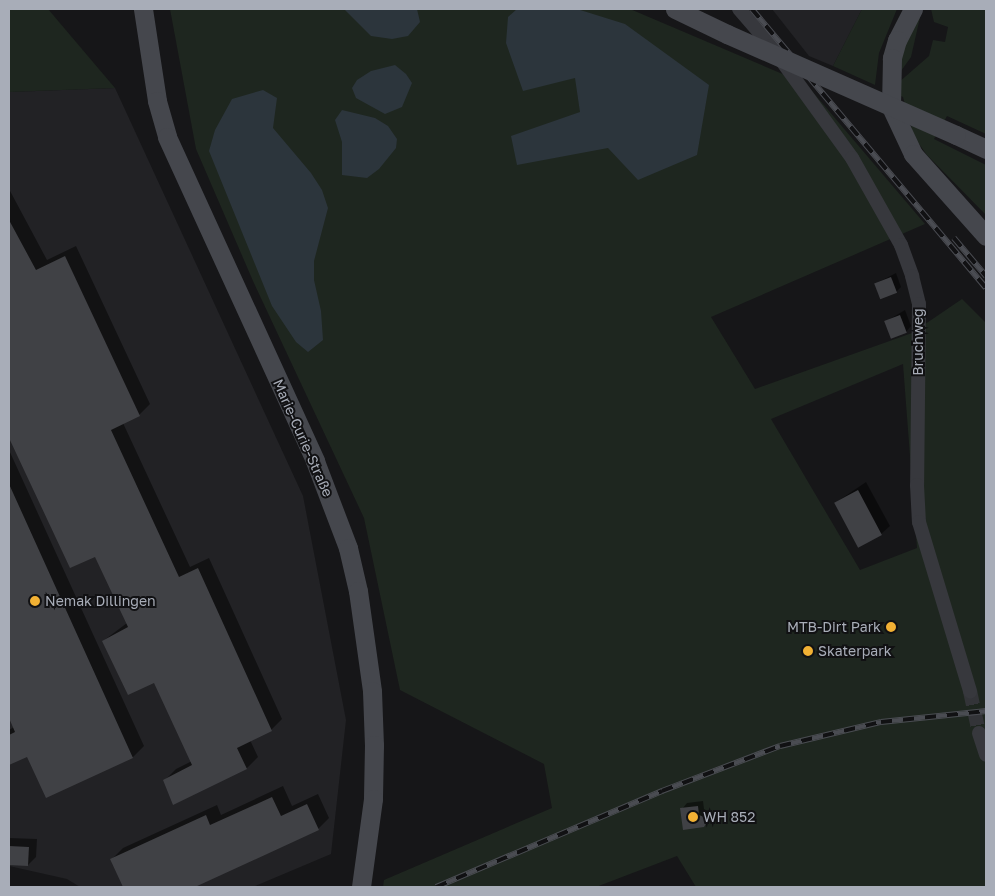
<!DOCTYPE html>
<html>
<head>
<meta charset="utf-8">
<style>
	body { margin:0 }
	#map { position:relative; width:995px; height:896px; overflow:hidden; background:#161618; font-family:"Golos Text",sans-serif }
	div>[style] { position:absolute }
	.built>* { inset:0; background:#222225 }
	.green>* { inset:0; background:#1e261f }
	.water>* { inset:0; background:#2c353c }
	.shadow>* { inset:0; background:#0007 }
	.building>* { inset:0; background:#404145; transform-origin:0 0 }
	.minor-tunnel>* { height:14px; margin-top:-7px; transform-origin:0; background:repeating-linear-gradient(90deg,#333438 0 14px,transparent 0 21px) }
	.minor>* { height:14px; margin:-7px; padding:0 7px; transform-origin:7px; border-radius:7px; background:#37383d }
	.secondary>* { height:19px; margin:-9.5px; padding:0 9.5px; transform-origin:9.5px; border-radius:9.5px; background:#45474d }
	.rail>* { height:5.5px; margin-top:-2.75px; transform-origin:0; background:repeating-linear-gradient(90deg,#111113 0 11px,#4a4c52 0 22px); box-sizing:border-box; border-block:1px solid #4a4c52 }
	.secondary-bridge>* { height:19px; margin:-9.5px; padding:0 9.5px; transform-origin:9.5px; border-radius:9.5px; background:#45474d }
	.dots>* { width:14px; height:14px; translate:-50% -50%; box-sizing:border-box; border:2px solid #111113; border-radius:50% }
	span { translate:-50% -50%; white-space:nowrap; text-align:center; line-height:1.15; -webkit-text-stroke:4px #111113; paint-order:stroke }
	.street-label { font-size:14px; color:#a8adb8 }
	.poi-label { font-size:14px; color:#a8adb8 }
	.left { translate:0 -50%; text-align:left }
	.right { translate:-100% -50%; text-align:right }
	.frame { position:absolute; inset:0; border:10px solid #a8adb8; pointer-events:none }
</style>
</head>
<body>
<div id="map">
	<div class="built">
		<i style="clip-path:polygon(772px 9px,862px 9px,833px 66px,809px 56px)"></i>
		<i style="clip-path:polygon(115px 88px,303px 496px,346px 720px,331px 854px,253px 887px,80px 887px,67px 879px,9px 866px,9px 92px)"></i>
	</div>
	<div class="green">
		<i style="clip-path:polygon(9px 9px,48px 9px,115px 88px,9px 92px)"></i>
		<i style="clip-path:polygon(evenodd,170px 9px,630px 9px,806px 84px,925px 224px,711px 317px,755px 389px,912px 333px,962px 299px,986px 323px,986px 887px,696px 887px,677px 856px,596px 887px,383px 887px,384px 880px,552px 808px,544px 764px,400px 690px,364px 518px,253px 281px,196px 149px,170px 9px,903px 364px,917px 548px,860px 570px,771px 419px,903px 364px)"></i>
		<i style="clip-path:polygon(862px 9px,897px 9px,879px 53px,875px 85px,833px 66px)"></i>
		<i style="clip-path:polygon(931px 9px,986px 9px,986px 134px,947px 116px,934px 139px,986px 165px,986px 215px,927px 155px,914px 137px,903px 97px,896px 94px,898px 83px,929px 56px,933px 40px,945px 42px,948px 27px,934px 22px)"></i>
		<i style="clip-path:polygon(921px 13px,911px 57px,901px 71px,903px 44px)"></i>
	</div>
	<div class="water">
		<i style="clip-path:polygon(344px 9px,417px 9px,420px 22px,408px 36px,392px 39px,371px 36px)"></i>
		<i style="clip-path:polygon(517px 9px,577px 9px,625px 24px,709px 85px,697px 155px,638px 180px,608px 148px,517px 165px,511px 136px,580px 112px,575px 78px,523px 91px,506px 43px,508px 17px)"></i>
		<i style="clip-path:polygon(395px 65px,406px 74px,412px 83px,402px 107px,385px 114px,356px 98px,352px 88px,357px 80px,371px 71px)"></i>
		<i style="clip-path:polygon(263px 90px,277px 98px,273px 128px,311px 173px,322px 190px,328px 208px,314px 261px,314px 280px,321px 311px,323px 340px,308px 352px,296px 342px,272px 306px,209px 151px,215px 130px,232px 99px)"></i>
		<i style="clip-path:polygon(342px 110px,375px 118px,388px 126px,397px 139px,396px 148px,379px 169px,367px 178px,342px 175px,342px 142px,335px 120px)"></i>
	</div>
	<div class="shadow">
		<i style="clip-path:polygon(9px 189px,47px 260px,76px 246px,150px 404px,139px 415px,123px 423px,190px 567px,209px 558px,282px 719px,271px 730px,250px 740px,258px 757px,247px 768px,174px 803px,165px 780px,176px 769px,192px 761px,155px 681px,103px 641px,127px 623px,95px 555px,71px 567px,9px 434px)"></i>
		<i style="clip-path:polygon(896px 273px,901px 287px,896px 292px,875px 284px)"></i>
		<i style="clip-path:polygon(905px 310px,911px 326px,906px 332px,885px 322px)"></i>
		<i style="clip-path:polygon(9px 450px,144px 746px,133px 757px,47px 796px,28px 755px,9px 763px,9px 730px,14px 727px,9px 715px)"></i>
		<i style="clip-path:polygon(866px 482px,890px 526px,881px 534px,835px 503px)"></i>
		<i style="clip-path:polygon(283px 786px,292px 806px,318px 794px,329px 818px,318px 829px,192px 887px,125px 887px,112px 859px,123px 848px,217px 805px,221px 815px)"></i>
		<i style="clip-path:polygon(703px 801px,704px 809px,713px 814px,703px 826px,682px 809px,687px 803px)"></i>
		<i style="clip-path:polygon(9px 838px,37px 839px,36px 857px,28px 865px,9px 864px)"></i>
	</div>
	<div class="building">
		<i style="clip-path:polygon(9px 220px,36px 270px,65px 256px,140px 416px,111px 430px,179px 577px,198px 568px,272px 731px,237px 748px,247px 769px,173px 805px,163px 780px,192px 765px,154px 683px,128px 695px,102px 641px,128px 627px,95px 557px,70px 568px,9px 438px)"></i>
		<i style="left:891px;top:277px;width:17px;height:18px;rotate:69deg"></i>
		<i style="left:900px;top:315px;width:19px;height:17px;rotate:69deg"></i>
		<i style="clip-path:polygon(9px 484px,133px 758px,46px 798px,27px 757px,9px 765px,9px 735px,15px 732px,9px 718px)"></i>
		<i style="left:858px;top:490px;width:51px;height:27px;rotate:62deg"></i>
		<i style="clip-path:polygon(272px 797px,281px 816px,307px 804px,319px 830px,195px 887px,123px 887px,110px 859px,206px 815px,210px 825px)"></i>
		<i style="clip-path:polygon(698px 806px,699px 815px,709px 819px,704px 827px,683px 830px,680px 808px)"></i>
		<i style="left:9px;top:846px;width:20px;height:19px;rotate:3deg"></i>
	</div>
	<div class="minor-tunnel">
		<i style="left:970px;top:691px;width:43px;rotate:77.9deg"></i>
	</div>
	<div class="minor">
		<i style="left:739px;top:9px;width:49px;rotate:49.1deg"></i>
		<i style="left:771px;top:46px;width:138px;rotate:54.1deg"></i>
		<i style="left:852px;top:158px;width:100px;rotate:60.6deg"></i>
		<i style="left:901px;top:245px;width:33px;rotate:70deg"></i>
		<i style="left:912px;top:276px;width:29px;rotate:76deg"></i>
		<i style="left:919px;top:304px;width:181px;rotate:90.6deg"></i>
		<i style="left:917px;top:485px;width:37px;rotate:87deg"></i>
		<i style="left:919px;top:522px;width:177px;rotate:73.2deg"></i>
		<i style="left:979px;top:733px;width:23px;rotate:72deg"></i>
	</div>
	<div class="secondary">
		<i style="left:143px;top:9px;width:93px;rotate:81.3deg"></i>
		<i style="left:157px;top:101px;width:37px;rotate:74deg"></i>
		<i style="left:167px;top:137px;width:356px;rotate:65.4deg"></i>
		<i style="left:315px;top:461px;width:93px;rotate:69.2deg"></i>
		<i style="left:348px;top:548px;width:44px;rotate:76.9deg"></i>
		<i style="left:358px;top:591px;width:101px;rotate:82deg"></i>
		<i style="left:372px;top:691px;width:54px;rotate:87.9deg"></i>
		<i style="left:374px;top:745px;width:54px;rotate:91.1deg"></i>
		<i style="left:373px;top:799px;width:89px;rotate:97.8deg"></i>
		<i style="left:675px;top:9px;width:58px;rotate:25.7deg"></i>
		<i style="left:913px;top:9px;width:35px;rotate:117deg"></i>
		<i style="left:897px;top:40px;width:19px;rotate:106deg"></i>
		<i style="left:892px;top:58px;width:49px;rotate:91.2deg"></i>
		<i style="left:891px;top:107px;width:52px;rotate:64.9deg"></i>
		<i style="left:913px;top:154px;width:110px;rotate:48.3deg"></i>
		<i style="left:956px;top:135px;width:33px;rotate:25deg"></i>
	</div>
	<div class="rail">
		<i style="left:752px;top:9px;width:364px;rotate:50deg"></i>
		<i style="left:954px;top:238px;width:50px;rotate:49.9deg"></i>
		<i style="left:436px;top:887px;width:246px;rotate:-23deg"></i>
		<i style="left:662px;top:791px;width:126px;rotate:-20.9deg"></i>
		<i style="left:780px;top:746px;width:104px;rotate:-13.4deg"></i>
		<i style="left:881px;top:722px;width:106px;rotate:-6deg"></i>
	</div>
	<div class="secondary-bridge">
		<i style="left:727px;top:34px;width:250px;rotate:23.8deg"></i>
	</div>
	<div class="dots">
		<i style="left:35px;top:601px;background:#f2b134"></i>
		<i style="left:891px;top:627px;background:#f2b134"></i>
		<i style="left:808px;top:651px;background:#f2b134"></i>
		<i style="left:693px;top:817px;background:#f2b134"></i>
	</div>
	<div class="street-label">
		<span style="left:918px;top:342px;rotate:-90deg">Bruchweg</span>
		<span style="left:303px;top:438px;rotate:66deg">Marie-Curie-Straße</span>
	</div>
	<div class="poi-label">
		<span class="left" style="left:45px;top:601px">Nemak Dillingen</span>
		<span class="right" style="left:881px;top:627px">MTB-Dirt Park</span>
		<span class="left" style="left:818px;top:651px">Skaterpark</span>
		<span class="left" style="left:703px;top:817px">WH 852</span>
	</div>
	<div class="frame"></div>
</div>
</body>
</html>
